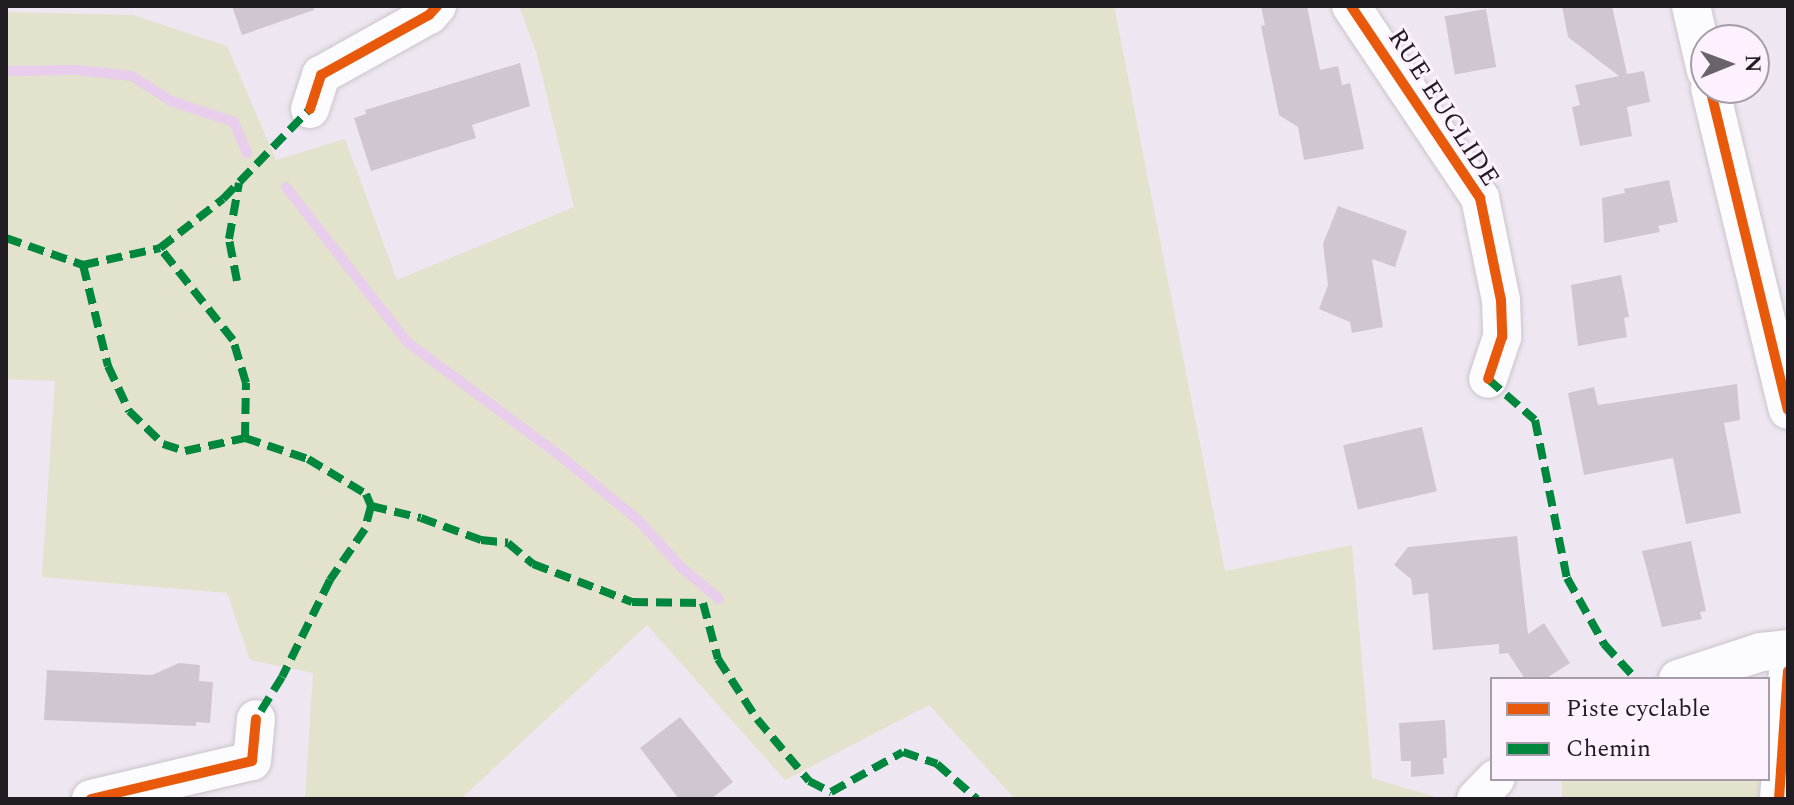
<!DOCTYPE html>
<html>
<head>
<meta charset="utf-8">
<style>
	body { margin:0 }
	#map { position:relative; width:1794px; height:805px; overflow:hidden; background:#eee6f0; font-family:Spectral,serif }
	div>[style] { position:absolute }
	.green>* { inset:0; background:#e3e2cc; transform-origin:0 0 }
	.stream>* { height:10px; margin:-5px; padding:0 5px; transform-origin:5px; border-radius:5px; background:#e8cdec }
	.building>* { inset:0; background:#d0c6d2; transform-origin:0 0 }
	.roads { filter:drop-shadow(0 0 2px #cbc4cb) drop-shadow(0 0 2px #cbc4cb) }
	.minor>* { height:38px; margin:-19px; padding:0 19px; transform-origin:19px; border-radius:19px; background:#fcfbfd }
	.quiet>* { height:8px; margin-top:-4px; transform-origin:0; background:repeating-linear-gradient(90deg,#00873e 0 16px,transparent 0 24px) }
	.cycleway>* { height:10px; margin:-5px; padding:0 5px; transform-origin:5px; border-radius:5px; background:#e8590c }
	span { translate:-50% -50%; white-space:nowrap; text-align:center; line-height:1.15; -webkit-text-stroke:6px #fdf1ff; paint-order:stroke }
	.street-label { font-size:26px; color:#211c22 }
	.frame { position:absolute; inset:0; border:8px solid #211c22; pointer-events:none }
	.legend { position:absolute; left:1490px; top:677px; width:280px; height:104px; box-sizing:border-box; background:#fdf1ff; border:2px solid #a59ca7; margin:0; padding:10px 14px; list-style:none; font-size:24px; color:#211c22 }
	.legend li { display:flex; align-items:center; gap:16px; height:40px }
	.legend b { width:40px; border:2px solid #a59ca7 }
	.north { position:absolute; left:1690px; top:24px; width:80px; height:80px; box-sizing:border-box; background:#fdf1ff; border:2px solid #a59ca7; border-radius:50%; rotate:89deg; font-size:22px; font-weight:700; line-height:32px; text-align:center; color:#211c22 }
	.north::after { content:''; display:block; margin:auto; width:28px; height:36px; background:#69636a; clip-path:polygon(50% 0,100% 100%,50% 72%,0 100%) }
</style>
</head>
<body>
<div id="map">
	<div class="green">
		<i style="clip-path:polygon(519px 6px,1114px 6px,1225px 571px,1352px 545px,1372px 778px,1442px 799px,1015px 799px,929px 705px,785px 780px,647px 625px,461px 799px,305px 799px,313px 673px,250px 660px,227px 593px,42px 577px,55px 381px,6px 379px,6px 12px,133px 15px,227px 46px,276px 160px,345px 139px,397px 280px,574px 207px,536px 51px)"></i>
		<i style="left:1562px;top:779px;width:197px;height:34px"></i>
	</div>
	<div class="stream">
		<i style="left:6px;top:71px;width:71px;rotate:-0.8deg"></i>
		<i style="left:77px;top:70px;width:55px;rotate:6.2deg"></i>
		<i style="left:132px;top:76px;width:46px;rotate:32.7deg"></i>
		<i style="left:171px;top:101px;width:66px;rotate:18.4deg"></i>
		<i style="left:234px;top:122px;width:34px;rotate:67deg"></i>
		<i style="left:286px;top:187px;width:197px;rotate:52deg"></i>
		<i style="left:407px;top:342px;width:188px;rotate:36.6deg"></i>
		<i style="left:558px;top:454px;width:104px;rotate:39.5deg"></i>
		<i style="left:638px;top:520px;width:65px;rotate:47.5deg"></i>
		<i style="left:682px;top:568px;width:48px;rotate:40deg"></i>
	</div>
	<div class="building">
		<i style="clip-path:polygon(232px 6px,314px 6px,314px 10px,242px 35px)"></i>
		<i style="clip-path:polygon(1261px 6px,1307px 6px,1320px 70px,1338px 66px,1342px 85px,1350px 83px,1364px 149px,1304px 160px,1298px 127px,1279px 115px,1261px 26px,1265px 25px)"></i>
		<i style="clip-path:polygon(1562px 6px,1612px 6px,1627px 74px,1644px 71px,1650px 102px,1627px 107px,1632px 136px,1580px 146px,1572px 107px,1580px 105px,1575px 85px,1619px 76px,1568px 37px)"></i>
		<i style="left:1486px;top:9px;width:59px;height:42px;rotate:80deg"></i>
		<i style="clip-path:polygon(520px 63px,530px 106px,472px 125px,476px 138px,371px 171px,354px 118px,366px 114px,365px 110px)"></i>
		<i style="clip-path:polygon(1669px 180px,1678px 222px,1658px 226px,1660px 232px,1604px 243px,1602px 198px,1625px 193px,1624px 189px)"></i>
		<i style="clip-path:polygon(1338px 206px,1407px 231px,1395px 267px,1372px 259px,1383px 327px,1352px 333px,1350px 322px,1319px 309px,1328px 285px,1323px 244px)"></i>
		<i style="clip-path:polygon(1621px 275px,1629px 317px,1624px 318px,1627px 337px,1578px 346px,1571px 285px)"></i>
		<i style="clip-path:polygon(1737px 384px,1740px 420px,1724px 423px,1741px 513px,1686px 524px,1673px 458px,1584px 475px,1568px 393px,1594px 387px,1598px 405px)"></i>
		<i style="left:1422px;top:427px;width:66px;height:81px;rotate:77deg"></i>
		<i style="clip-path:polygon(1517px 536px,1528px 634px,1544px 623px,1570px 663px,1545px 679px,1525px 679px,1508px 653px,1499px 654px,1499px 644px,1433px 650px,1428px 593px,1413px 595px,1411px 579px,1394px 565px,1408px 547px)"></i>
		<i style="clip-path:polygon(1691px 541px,1706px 611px,1700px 612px,1702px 619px,1662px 627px,1642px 551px)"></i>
		<i style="clip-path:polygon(179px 663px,200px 665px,199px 681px,213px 682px,210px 723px,196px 722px,196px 726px,44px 720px,47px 670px,152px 675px)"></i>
		<i style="clip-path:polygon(680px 717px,733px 782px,711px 799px,679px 799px,640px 748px)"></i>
		<i style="clip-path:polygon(1445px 720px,1447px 758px,1443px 758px,1444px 774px,1411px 777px,1411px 761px,1401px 761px,1399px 723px)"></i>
	</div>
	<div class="roads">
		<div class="minor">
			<i style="left:1351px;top:6px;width:231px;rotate:56.1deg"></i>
			<i style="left:1480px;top:198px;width:104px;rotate:78.4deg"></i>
			<i style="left:1501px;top:300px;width:37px;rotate:88deg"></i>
			<i style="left:1502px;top:337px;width:44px;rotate:108.4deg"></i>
			<i style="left:1691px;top:6px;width:67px;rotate:77deg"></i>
			<i style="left:1710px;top:88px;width:331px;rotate:76.4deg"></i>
			<i style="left:310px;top:109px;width:36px;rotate:-72deg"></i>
			<i style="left:321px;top:75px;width:124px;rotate:-29.1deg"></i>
			<i style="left:429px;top:15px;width:12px;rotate:-48deg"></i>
			<i style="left:1678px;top:679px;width:87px;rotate:-18deg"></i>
			<i style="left:1761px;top:652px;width:27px;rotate:-6deg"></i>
			<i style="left:91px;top:799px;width:165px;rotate:-13.3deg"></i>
			<i style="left:252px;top:761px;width:42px;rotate:-84.6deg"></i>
			<i style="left:1476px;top:799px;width:28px;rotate:-46deg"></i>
			<i style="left:1779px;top:799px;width:128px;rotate:-86deg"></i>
		</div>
	</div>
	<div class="quiet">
		<i style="left:6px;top:238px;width:82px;rotate:19.3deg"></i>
		<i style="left:83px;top:265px;width:104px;rotate:76.1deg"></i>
		<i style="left:108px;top:366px;width:50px;rotate:65deg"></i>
		<i style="left:129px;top:411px;width:47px;rotate:44.1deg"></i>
		<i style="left:163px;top:444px;width:23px;rotate:18deg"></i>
		<i style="left:185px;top:451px;width:61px;rotate:-12.2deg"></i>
		<i style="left:245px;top:438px;width:66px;rotate:18.4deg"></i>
		<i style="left:308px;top:459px;width:68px;rotate:31.1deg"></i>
		<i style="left:366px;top:494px;width:13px;rotate:67deg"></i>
		<i style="left:371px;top:506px;width:24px;rotate:105deg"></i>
		<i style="left:365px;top:529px;width:62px;rotate:124.5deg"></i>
		<i style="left:330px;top:580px;width:108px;rotate:116.3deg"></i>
		<i style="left:282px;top:677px;width:49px;rotate:121.8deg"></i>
		<i style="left:83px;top:265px;width:79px;rotate:-12.4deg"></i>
		<i style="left:237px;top:281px;width:43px;rotate:-100.8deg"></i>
		<i style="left:229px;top:239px;width:57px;rotate:-79.9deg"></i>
		<i style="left:1488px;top:379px;width:62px;rotate:41.1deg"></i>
		<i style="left:1535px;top:420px;width:161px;rotate:78.6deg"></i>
		<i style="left:1567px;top:578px;width:76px;rotate:60.7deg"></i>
		<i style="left:1604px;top:644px;width:47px;rotate:47.6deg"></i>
		<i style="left:245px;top:438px;width:55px;rotate:-89deg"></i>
		<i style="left:246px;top:383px;width:45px;rotate:-106.8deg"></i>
		<i style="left:233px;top:340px;width:117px;rotate:-128.4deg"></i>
		<i style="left:160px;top:248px;width:80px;rotate:-37.9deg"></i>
		<i style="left:223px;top:199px;width:125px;rotate:-46deg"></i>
		<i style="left:371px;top:506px;width:51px;rotate:13.5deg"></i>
		<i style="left:421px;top:518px;width:64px;rotate:20.1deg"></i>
		<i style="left:481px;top:540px;width:27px;rotate:6deg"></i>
		<i style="left:508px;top:543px;width:33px;rotate:40deg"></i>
		<i style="left:533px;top:564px;width:106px;rotate:21deg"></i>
		<i style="left:632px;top:602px;width:71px;rotate:0.8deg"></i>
		<i style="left:703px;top:603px;width:58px;rotate:75deg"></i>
		<i style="left:718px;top:659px;width:72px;rotate:57deg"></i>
		<i style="left:757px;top:719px;width:81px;rotate:50deg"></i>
		<i style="left:809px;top:781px;width:25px;rotate:27deg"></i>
		<i style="left:831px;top:792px;width:82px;rotate:-29.1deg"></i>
		<i style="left:903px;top:752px;width:36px;rotate:19deg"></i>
		<i style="left:937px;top:764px;width:53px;rotate:41.2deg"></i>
	</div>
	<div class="cycleway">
		<i style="left:1351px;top:6px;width:231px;rotate:56.1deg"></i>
		<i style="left:1480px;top:198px;width:104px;rotate:78.4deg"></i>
		<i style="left:1501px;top:300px;width:37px;rotate:88deg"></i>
		<i style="left:1502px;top:337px;width:44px;rotate:108.4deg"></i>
		<i style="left:1710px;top:88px;width:331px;rotate:76.4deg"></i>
		<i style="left:310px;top:109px;width:36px;rotate:-72deg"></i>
		<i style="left:321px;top:75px;width:124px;rotate:-29.1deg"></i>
		<i style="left:429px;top:15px;width:12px;rotate:-48deg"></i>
		<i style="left:91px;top:799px;width:165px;rotate:-13.3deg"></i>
		<i style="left:252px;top:761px;width:42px;rotate:-84.6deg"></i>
		<i style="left:1779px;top:799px;width:128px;rotate:-86deg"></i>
	</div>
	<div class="street-label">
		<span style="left:1443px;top:108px;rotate:57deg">RUE EUCLIDE</span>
	</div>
	<div class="frame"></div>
	<ul class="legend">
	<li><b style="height:10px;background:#e8590c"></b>Piste cyclable</li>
	<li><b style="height:10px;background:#00873e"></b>Chemin</li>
	</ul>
	<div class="north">N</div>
</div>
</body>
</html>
